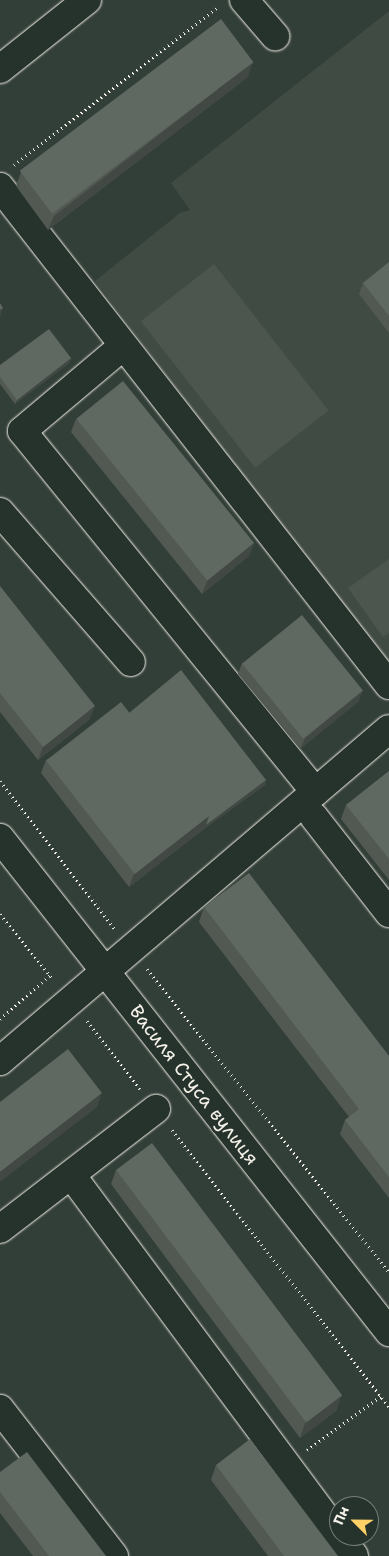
<!DOCTYPE html>
<html>
<head>
<meta charset="utf-8">
<style>
	body { margin:0 }
	#map { position:relative; width:389px; height:1556px; overflow:hidden; background:#323e38; font-family:"Shantell Sans",sans-serif }
	div>[style] { position:absolute }
	.built>* { inset:0; background:#404b44 }
	.green>* { inset:0; background:#4c564f; transform-origin:0 0 }
	.path>* { height:3px; margin-top:-1.5px; transform-origin:0; background:repeating-linear-gradient(90deg,#f4f1e8 0 1px,transparent 0 5px) }
	.roads { filter:drop-shadow(0 0 1px #f4f1e8) drop-shadow(0 0 1px #f4f1e8) }
	.minor>* { height:28px; margin:-14px; padding:0 14px; transform-origin:14px; border-radius:14px; background:#26332d }
	.wall>* { inset:0; background:#525953 }
	.shaded-wall>* { inset:0; background:#424944 }
	.building>* { inset:0; background:#5f6861; transform-origin:0 0 }
	span { translate:-50% -50%; white-space:nowrap; text-align:center; line-height:1.15; -webkit-text-stroke:5px #26332d; paint-order:stroke }
	.street-label { font-size:19px; color:#f4f1e8 }
	.north { position:absolute; left:329px; top:1496px; width:50px; height:50px; box-sizing:border-box; background:#26332d; border:1px solid #787f78; border-radius:50%; rotate:293deg; font-size:14px; font-weight:700; line-height:20px; text-align:center; color:#f4f1e8 }
	.north::after { content:''; display:block; margin:auto; width:18px; height:22px; background:#ffd166; clip-path:polygon(50% 0,100% 100%,50% 72%,0 100%) }
</style>
</head>
<body>
<div id="map">
	<div class="built">
		<i style="clip-path:polygon(389px 11px,389px 668px,95px 281px,180px 213px,190px 210px,171px 183px)"></i>
	</div>
	<div class="green">
		<i style="left:214px;top:264px;width:186px;height:93px;rotate:52deg"></i>
		<i style="clip-path:polygon(389px 559px,389px 633px,383px 637px,348px 588px)"></i>
	</div>
	<div class="path">
		<i style="left:14px;top:165px;width:259px;rotate:-37.8deg"></i>
		<i style="left:0;top:781px;width:187px;rotate:52.2deg"></i>
		<i style="left:0;top:914px;width:84px;rotate:50.8deg"></i>
		<i style="left:147px;top:969px;width:388px;rotate:51.4deg"></i>
		<i style="left:0;top:1019px;width:67px;rotate:-41.3deg"></i>
		<i style="left:87px;top:1021px;width:86px;rotate:52.1deg"></i>
		<i style="left:172px;top:1130px;width:352px;rotate:51.9deg"></i>
		<i style="left:307px;top:1450px;width:92px;rotate:-36.1deg"></i>
	</div>
	<div class="roads">
		<div class="minor">
			<i style="left:244px;top:0;width:48px;rotate:49.3deg"></i>
			<i style="left:0;top:69px;width:111px;rotate:-38.4deg"></i>
			<i style="left:0;top:187px;width:632px;rotate:52.01deg"></i>
			<i style="left:123px;top:346px;width:132px;rotate:139.9deg"></i>
			<i style="left:22px;top:431px;width:465px;rotate:50.9deg"></i>
			<i style="left:0;top:512px;width:199px;rotate:48.9deg"></i>
			<i style="left:314px;top:817px;width:122px;rotate:52deg"></i>
			<i style="left:0;top:838px;width:629px;rotate:51.78deg"></i>
			<i style="left:0;top:1061px;width:511px;rotate:-40.48deg"></i>
			<i style="left:72px;top:1176px;width:473px;rotate:53.4deg"></i>
			<i style="left:0;top:1229px;width:197px;rotate:-37.6deg"></i>
			<i style="left:0;top:1409px;width:186px;rotate:52.2deg"></i>
		</div>
	</div>
	<div class="wall">
		<i style="clip-path:polygon(248px 77px,48px 230px,16px 186px,21px 172px)"></i>
		<i style="clip-path:polygon(389px 262px,389px 333px,359px 294px,363px 283px)"></i>
		<i style="clip-path:polygon(71px 358px,69px 363px,15px 404px,0 384px,0 365px)"></i>
		<i style="clip-path:polygon(76px 419px,254px 543px,249px 556px,202px 594px,71px 432px)"></i>
		<i style="clip-path:polygon(0 586px,90px 719px,38px 760px,0 712px)"></i>
		<i style="clip-path:polygon(242px 663px,359px 701px,300px 749px,238px 674px)"></i>
		<i style="clip-path:polygon(129px 713px,266px 780px,265px 785px,204px 829px,129px 887px,41px 773px,46px 760px)"></i>
		<i style="clip-path:polygon(389px 771px,389px 880px,341px 819px,346px 805px)"></i>
		<i style="clip-path:polygon(204px 907px,389px 1056px,389px 1198px,340px 1134px,345px 1120px,349px 1117px,199px 922px)"></i>
		<i style="clip-path:polygon(116px 1170px,341px 1396px,336px 1411px,300px 1438px,111px 1184px)"></i>
		<i style="clip-path:polygon(216px 1465px,338px 1556px,268px 1556px,211px 1480px)"></i>
		<i style="clip-path:polygon(0 1472px,106px 1556px,33px 1556px,0 1513px)"></i>
	</div>
	<div class="shaded-wall">
		<i style="clip-path:polygon(253px 62px,248px 77px,48px 230px,54px 216px)"></i>
		<i style="clip-path:polygon(3px 308px,0 317px,0 310px)"></i>
		<i style="clip-path:polygon(71px 358px,69px 363px,15px 404px,17px 400px)"></i>
		<i style="clip-path:polygon(254px 543px,249px 556px,202px 594px,207px 581px)"></i>
		<i style="clip-path:polygon(363px 690px,359px 701px,300px 749px,305px 738px)"></i>
		<i style="clip-path:polygon(95px 706px,90px 719px,38px 760px,43px 747px)"></i>
		<i style="clip-path:polygon(266px 780px,265px 785px,204px 829px,129px 887px,134px 874px,209px 816px)"></i>
		<i style="clip-path:polygon(102px 1093px,97px 1107px,0 1182px,0 1172px)"></i>
		<i style="clip-path:polygon(341px 1396px,336px 1411px,300px 1438px,305px 1423px)"></i>
	</div>
	<div class="building">
		<i style="left:221px;top:19px;width:54px;height:252px;rotate:53deg"></i>
		<i style="clip-path:polygon(389px 262px,389px 316px,363px 283px)"></i>
		<i style="clip-path:polygon(0 303px,3px 308px,0 310px)"></i>
		<i style="clip-path:polygon(49px 329px,71px 358px,17px 400px,0 377px,0 365px)"></i>
		<i style="left:123px;top:381px;width:208px;height:60px;rotate:51deg"></i>
		<i style="clip-path:polygon(0 586px,95px 706px,43px 747px,0 693px)"></i>
		<i style="left:302px;top:615px;width:97px;height:77px;rotate:51deg"></i>
		<i style="clip-path:polygon(181px 670px,266px 780px,206px 825px,209px 816px,129px 713px)"></i>
		<i style="left:121px;top:702px;width:144px;height:95px;rotate:52deg"></i>
		<i style="clip-path:polygon(389px 771px,389px 859px,346px 805px)"></i>
		<i style="clip-path:polygon(249px 873px,389px 1056px,389px 1177px,345px 1120px,359px 1109px,204px 907px)"></i>
		<i style="clip-path:polygon(68px 1049px,102px 1093px,0 1172px,0 1102px)"></i>
		<i style="left:152px;top:1143px;width:316px;height:45px;rotate:53deg"></i>
		<i style="clip-path:polygon(250px 1439px,338px 1556px,284px 1556px,216px 1465px)"></i>
		<i style="clip-path:polygon(27px 1452px,106px 1556px,49px 1556px,0 1492px,0 1472px)"></i>
	</div>
	<div class="street-label">
		<span style="left:194px;top:1085px;rotate:52deg">Василя Стуса вулиця</span>
	</div>
	<div class="north">Пн</div>
</div>
</body>
</html>
